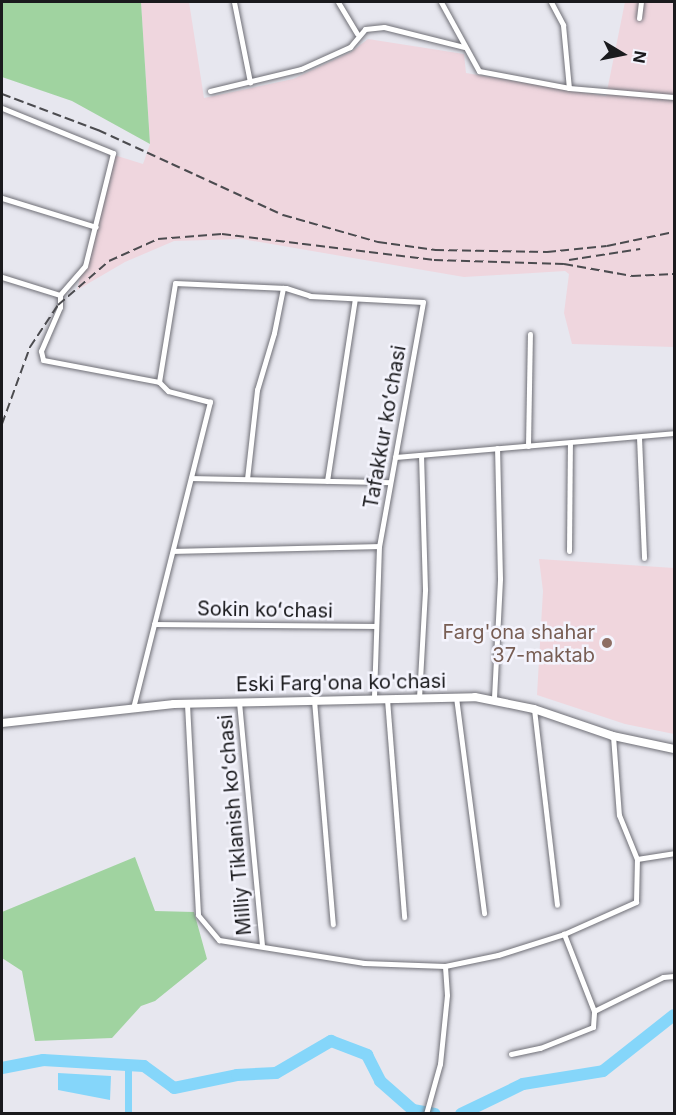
<!DOCTYPE html>
<html>
<head>
<meta charset="utf-8">
<style>
	body { margin:0 }
	#map { position:relative; width:676px; height:1115px; overflow:hidden; background:#e7e7ef; font-family:Inter,sans-serif }
	div>[style] { position:absolute }
	.industrial>* { inset:0; background:#efd6de }
	.education>* { inset:0; background:#f0d6dd }
	.green>* { inset:0; background:#a0d3a0 }
	.water>* { inset:0; background:#85d6fa }
	.canal>* { height:7px; margin:-3.5px; padding:0 3.5px; transform-origin:3.5px; border-radius:3.5px; background:#85d6fa }
	.river>* { height:12px; margin:-6px; padding:0 6px; transform-origin:6px; border-radius:6px; background:#85d6fa }
	.roads { filter:drop-shadow(0 0 2px #6f6f76) drop-shadow(0 0 2px #6f6f76) }
	.minor>* { height:5px; margin:-2.5px; padding:0 2.5px; transform-origin:2.5px; border-radius:2.5px; background:#fff }
	.secondary>* { height:8px; margin:-4px; padding:0 4px; transform-origin:4px; border-radius:4px; background:#fff }
	.rail>* { height:2px; margin-top:-1px; transform-origin:0; background:repeating-linear-gradient(90deg,#4b4b4f 0 9px,transparent 0 13.5px) }
	.dots>* { width:16px; height:16px; translate:-50% -50%; box-sizing:border-box; border:3px solid #f4f4fd; border-radius:50% }
	span { translate:-50% -50%; white-space:nowrap; text-align:center; line-height:1.15; -webkit-text-stroke:5px #f4f4fd; paint-order:stroke }
	.street-label { font-size:20px; color:#1a1a1d }
	.education-label { font-size:20px; color:#785e54 }
	.right { translate:-100% -50%; text-align:right }
	.frame { position:absolute; inset:0; border:3px solid #1a1a1d; pointer-events:none }
	.north { position:absolute; left:592px; top:24px; width:60px; height:60px; -webkit-text-stroke:4px #f4f4fd; paint-order:stroke; rotate:100deg; font-size:16px; font-weight:700; line-height:24px; text-align:center; color:#1a1a1d }
	.north::after { content:''; display:block; margin:auto; width:21px; height:27px; background:#1a1a1d; clip-path:polygon(50% 0,100% 100%,50% 72%,0 100%) }
</style>
</head>
<body>
<div id="map">
	<div class="industrial">
		<i style="clip-path:polygon(141px 2px,189px 2px,204px 98px,293px 79px,351px 52px,368px 39px,464px 54px,466px 73px,606px 96px,625px 2px,674px 2px,674px 347px,572px 344px,564px 313px,569px 274px,565px 271px,464px 277px,242px 239px,174px 241px,125px 262px,77px 290px,111px 154px,143px 164px,150px 144px)"></i>
	</div>
	<div class="education">
		<i style="clip-path:polygon(539px 559px,674px 568px,674px 734px,625px 724px,537px 695px,543px 591px)"></i>
	</div>
	<div class="green">
		<i style="clip-path:polygon(2px 2px,141px 2px,150px 144px,72px 101px,2px 77px)"></i>
		<i style="clip-path:polygon(135px 857px,155px 911px,194px 912px,207px 959px,155px 1001px,141px 1006px,112px 1038px,35px 1041px,22px 971px,2px 958px,2px 912px)"></i>
	</div>
	<div class="water">
		<i style="clip-path:polygon(58px 1073px,111px 1076px,110px 1100px,58px 1090px)"></i>
	</div>
	<div class="canal">
		<i style="left:128px;top:1114px;width:48px;rotate:-90deg"></i>
	</div>
	<div class="river">
		<i style="left:2px;top:1068px;width:42px;rotate:-11deg"></i>
		<i style="left:43px;top:1060px;width:101px;rotate:3.4deg"></i>
		<i style="left:144px;top:1066px;width:37px;rotate:36deg"></i>
		<i style="left:174px;top:1088px;width:64px;rotate:-11.7deg"></i>
		<i style="left:237px;top:1075px;width:39px;rotate:-3deg"></i>
		<i style="left:276px;top:1073px;width:64px;rotate:-30.2deg"></i>
		<i style="left:331px;top:1041px;width:39px;rotate:21deg"></i>
		<i style="left:367px;top:1055px;width:29px;rotate:63deg"></i>
		<i style="left:380px;top:1081px;width:44px;rotate:41.3deg"></i>
		<i style="left:413px;top:1110px;width:22px;rotate:10deg"></i>
		<i style="left:461px;top:1114px;width:69px;rotate:-25.8deg"></i>
		<i style="left:523px;top:1084px;width:81px;rotate:-9.2deg"></i>
		<i style="left:603px;top:1071px;width:90px;rotate:-38.3deg"></i>
	</div>
	<div class="roads">
		<div class="minor">
			<i style="left:234px;top:2px;width:82px;rotate:78.7deg"></i>
			<i style="left:338px;top:2px;width:37px;rotate:59deg"></i>
			<i style="left:441px;top:2px;width:79px;rotate:61.2deg"></i>
			<i style="left:479px;top:71px;width:92px;rotate:10.7deg"></i>
			<i style="left:569px;top:88px;width:105px;rotate:4.9deg"></i>
			<i style="left:551px;top:2px;width:26px;rotate:62deg"></i>
			<i style="left:563px;top:25px;width:63px;rotate:84.6deg"></i>
			<i style="left:639px;top:18px;width:16px;rotate:-83deg"></i>
			<i style="left:210px;top:91px;width:94px;rotate:-13.6deg"></i>
			<i style="left:301px;top:69px;width:54px;rotate:-24.2deg"></i>
			<i style="left:350px;top:47px;width:23px;rotate:-50deg"></i>
			<i style="left:365px;top:29px;width:19px;rotate:-6deg"></i>
			<i style="left:384px;top:27px;width:82px;rotate:14deg"></i>
			<i style="left:2px;top:108px;width:120px;rotate:22.1deg"></i>
			<i style="left:113px;top:153px;width:116px;rotate:103.9deg"></i>
			<i style="left:85px;top:266px;width:38px;rotate:131deg"></i>
			<i style="left:2px;top:198px;width:98px;rotate:17.1deg"></i>
			<i style="left:2px;top:277px;width:61px;rotate:17.2deg"></i>
			<i style="left:60px;top:295px;width:12px;rotate:90deg"></i>
			<i style="left:60px;top:307px;width:48px;rotate:113.4deg"></i>
			<i style="left:41px;top:351px;width:9px;rotate:77deg"></i>
			<i style="left:43px;top:360px;width:118px;rotate:10.7deg"></i>
			<i style="left:639px;top:437px;width:121px;rotate:87.6deg"></i>
			<i style="left:528px;top:446px;width:112px;rotate:-89deg"></i>
			<i style="left:395px;top:457px;width:280px;rotate:-4.9deg"></i>
			<i style="left:191px;top:478px;width:199px;rotate:1.2deg"></i>
			<i style="left:247px;top:479px;width:90px;rotate:-83.6deg"></i>
			<i style="left:257px;top:390px;width:59px;rotate:-73.4deg"></i>
			<i style="left:274px;top:333px;width:46px;rotate:-78.7deg"></i>
			<i style="left:327px;top:481px;width:184px;rotate:-81.3deg"></i>
			<i style="left:173px;top:551px;width:206px;rotate:-1.4deg"></i>
			<i style="left:569px;top:551px;width:108px;rotate:-89.5deg"></i>
			<i style="left:154px;top:624px;width:222px;rotate:0.5deg"></i>
			<i style="left:456px;top:697px;width:218px;rotate:82.6deg"></i>
			<i style="left:419px;top:698px;width:109px;rotate:-86.8deg"></i>
			<i style="left:425px;top:589px;width:134px;rotate:-91.7deg"></i>
			<i style="left:494px;top:698px;width:120px;rotate:-87.1deg"></i>
			<i style="left:500px;top:578px;width:130px;rotate:-91.3deg"></i>
			<i style="left:387px;top:699px;width:219px;rotate:85.5deg"></i>
			<i style="left:314px;top:700px;width:225px;rotate:85.2deg"></i>
			<i style="left:239px;top:702px;width:244px;rotate:84.6deg"></i>
			<i style="left:187px;top:704px;width:211px;rotate:87deg"></i>
			<i style="left:198px;top:915px;width:33px;rotate:50deg"></i>
			<i style="left:219px;top:940px;width:147px;rotate:9deg"></i>
			<i style="left:364px;top:963px;width:81px;rotate:2.1deg"></i>
			<i style="left:445px;top:966px;width:54px;rotate:-11.7deg"></i>
			<i style="left:498px;top:955px;width:69px;rotate:-17.7deg"></i>
			<i style="left:133px;top:708px;width:316px;rotate:-75.9deg"></i>
			<i style="left:210px;top:402px;width:43px;rotate:-165.3deg"></i>
			<i style="left:168px;top:391px;width:13px;rotate:-135deg"></i>
			<i style="left:159px;top:382px;width:100px;rotate:-80.8deg"></i>
			<i style="left:175px;top:283px;width:111px;rotate:2.6deg"></i>
			<i style="left:286px;top:288px;width:25px;rotate:18deg"></i>
			<i style="left:310px;top:296px;width:113px;rotate:3deg"></i>
			<i style="left:423px;top:302px;width:248px;rotate:100.2deg"></i>
			<i style="left:379px;top:546px;width:153px;rotate:91.9deg"></i>
			<i style="left:534px;top:709px;width:197px;rotate:83.3deg"></i>
			<i style="left:613px;top:736px;width:79px;rotate:85.7deg"></i>
			<i style="left:619px;top:815px;width:48px;rotate:67.8deg"></i>
			<i style="left:637px;top:859px;width:37px;rotate:-9deg"></i>
			<i style="left:594px;top:1011px;width:77px;rotate:-26.2deg"></i>
			<i style="left:663px;top:977px;width:11px;rotate:-5deg"></i>
			<i style="left:511px;top:1054px;width:30px;rotate:-12deg"></i>
			<i style="left:540px;top:1048px;width:57px;rotate:-21.6deg"></i>
			<i style="left:593px;top:1027px;width:16px;rotate:-86deg"></i>
			<i style="left:594px;top:1011px;width:83px;rotate:-111.3deg"></i>
			<i style="left:564px;top:934px;width:79px;rotate:-24deg"></i>
			<i style="left:636px;top:902px;width:43px;rotate:-88.7deg"></i>
			<i style="left:426px;top:1114px;width:52px;rotate:-74.4deg"></i>
			<i style="left:440px;top:1064px;width:69px;rotate:-84.2deg"></i>
			<i style="left:447px;top:995px;width:29px;rotate:-94deg"></i>
		</div>
		<div class="secondary">
			<i style="left:2px;top:723px;width:173px;rotate:-6.3deg"></i>
			<i style="left:174px;top:704px;width:301px;rotate:-1.3deg"></i>
			<i style="left:475px;top:697px;width:60px;rotate:11.5deg"></i>
			<i style="left:534px;top:709px;width:83px;rotate:18.9deg"></i>
			<i style="left:613px;top:736px;width:62px;rotate:12deg"></i>
		</div>
	</div>
	<div class="rail">
		<i style="left:2px;top:94px;width:103px;rotate:20.6deg"></i>
		<i style="left:98px;top:130px;width:204px;rotate:24.7deg"></i>
		<i style="left:283px;top:215px;width:99px;rotate:15.9deg"></i>
		<i style="left:378px;top:242px;width:58px;rotate:8deg"></i>
		<i style="left:435px;top:250px;width:112px;rotate:1deg"></i>
		<i style="left:547px;top:252px;width:60px;rotate:-5.7deg"></i>
		<i style="left:607px;top:246px;width:68px;rotate:-11.8deg"></i>
		<i style="left:569px;top:260px;width:72px;rotate:-8.8deg"></i>
		<i style="left:2px;top:424px;width:82px;rotate:-70deg"></i>
		<i style="left:30px;top:347px;width:50px;rotate:-56.3deg"></i>
		<i style="left:58px;top:305px;width:67px;rotate:-40.8deg"></i>
		<i style="left:109px;top:261px;width:54px;rotate:-24.2deg"></i>
		<i style="left:158px;top:239px;width:64px;rotate:-4.5deg"></i>
		<i style="left:222px;top:234px;width:214px;rotate:7deg"></i>
		<i style="left:434px;top:260px;width:130px;rotate:1.8deg"></i>
		<i style="left:564px;top:264px;width:69px;rotate:10deg"></i>
		<i style="left:632px;top:276px;width:42px;rotate:-2.7deg"></i>
	</div>
	<div class="dots">
		<i style="left:607px;top:643px;background:#8d6e63"></i>
	</div>
	<div class="street-label">
		<span style="left:385px;top:427px;rotate:-80deg">Tafakkur koʻchasi</span>
		<span style="left:265px;top:610px;rotate:1deg">Sokin koʻchasi</span>
		<span style="left:341px;top:683px;rotate:-1deg">Eski Farg'ona ko'chasi</span>
		<span style="left:235px;top:825px;rotate:-95deg">Milliy Tiklanish koʻchasi</span>
	</div>
	<div class="education-label">
		<span class="right" style="left:595px;top:644px">Farg'ona shahar<br>37-maktab</span>
	</div>
	<div class="frame"></div>
	<div class="north">N</div>
</div>
</body>
</html>
